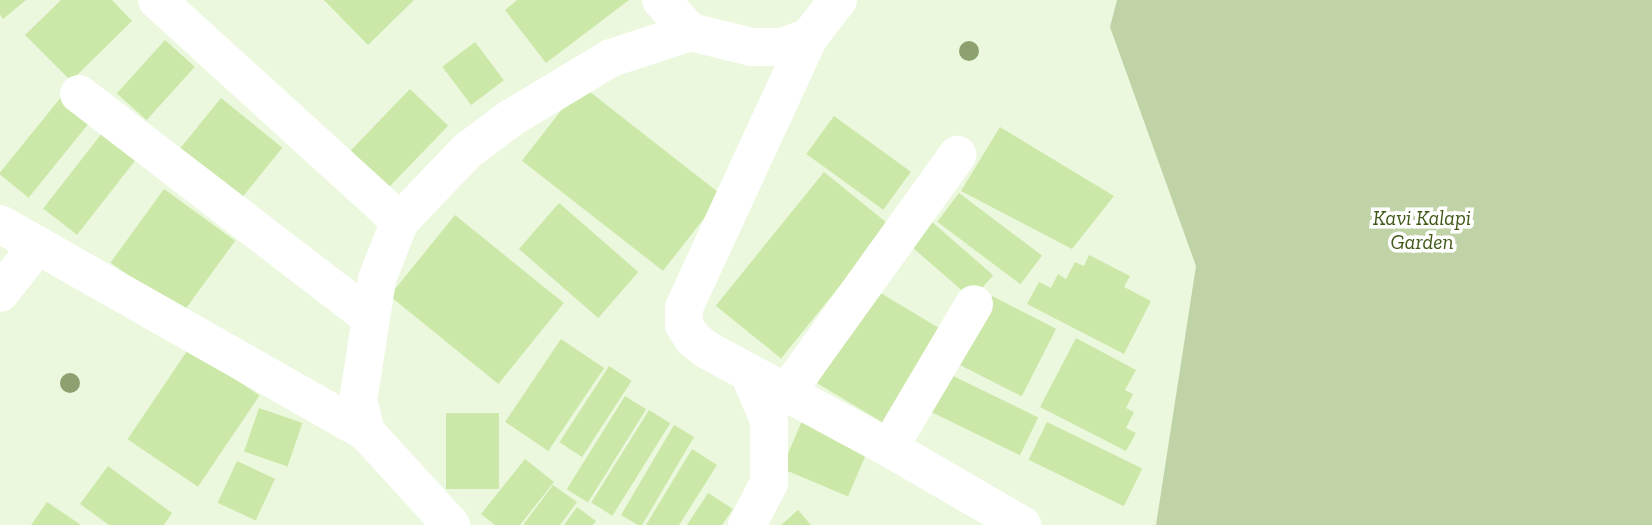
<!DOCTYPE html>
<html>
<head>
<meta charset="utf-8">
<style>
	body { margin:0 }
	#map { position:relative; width:1652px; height:525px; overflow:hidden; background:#ebf8dd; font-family:"Zilla Slab",serif }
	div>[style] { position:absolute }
	.green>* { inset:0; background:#bfd3a7 }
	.building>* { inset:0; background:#cbe8a8; transform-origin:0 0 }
	.minor>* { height:38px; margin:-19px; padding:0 19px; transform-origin:19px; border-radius:19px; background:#fff }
	.trees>* { width:20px; height:20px; margin:-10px; border-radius:50%; background:#8da170 }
	span { translate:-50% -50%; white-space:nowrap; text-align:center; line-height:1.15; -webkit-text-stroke:7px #fff; paint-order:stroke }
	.park-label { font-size:21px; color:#405917; font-style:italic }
</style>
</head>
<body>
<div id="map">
	<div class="green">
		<i style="clip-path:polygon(1117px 0,1652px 0,1652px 525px,1156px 525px,1196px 266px,1110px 27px)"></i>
	</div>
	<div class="building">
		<i style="clip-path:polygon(0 0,26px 0,3px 19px,0 15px)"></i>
		<i style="clip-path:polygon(61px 0,112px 0,132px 21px,71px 81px,25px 35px)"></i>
		<i style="clip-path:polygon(324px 0,414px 0,368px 45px)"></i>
		<i style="clip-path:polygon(517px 0,629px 0,546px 63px,505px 10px)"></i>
		<i style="left:165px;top:40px;width:40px;height:72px;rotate:42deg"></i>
		<i style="left:475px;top:42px;width:48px;height:41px;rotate:53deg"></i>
		<i style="left:581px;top:85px;width:179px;height:96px;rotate:38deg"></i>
		<i style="left:410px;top:89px;width:53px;height:100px;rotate:44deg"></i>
		<i style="left:62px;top:96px;width:38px;height:100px;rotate:39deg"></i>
		<i style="left:221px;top:98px;width:79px;height:66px;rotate:39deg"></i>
		<i style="left:834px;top:116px;width:95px;height:47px;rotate:36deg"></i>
		<i style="clip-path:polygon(1000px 127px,1114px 196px,1072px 249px,961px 191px)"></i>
		<i style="left:106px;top:128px;width:43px;height:102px;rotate:38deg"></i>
		<i style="left:824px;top:172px;width:84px;height:172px;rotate:39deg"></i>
		<i style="left:164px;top:189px;width:88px;height:91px;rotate:36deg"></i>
		<i style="left:959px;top:193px;width:104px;height:36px;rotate:37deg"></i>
		<i style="left:559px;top:203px;width:105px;height:61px;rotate:41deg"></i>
		<i style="left:455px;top:215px;width:140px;height:104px;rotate:39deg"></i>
		<i style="left:932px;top:222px;width:81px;height:32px;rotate:41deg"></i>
		<i style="clip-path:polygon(1089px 255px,1130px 276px,1124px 287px,1151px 301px,1124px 354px,1027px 304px,1039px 282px,1051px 288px,1058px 274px,1066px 279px,1075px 262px,1084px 266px)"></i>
		<i style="left:874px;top:289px;width:83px;height:110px;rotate:31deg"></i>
		<i style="left:992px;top:296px;width:72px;height:76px;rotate:27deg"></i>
		<i style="clip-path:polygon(1076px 338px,1136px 370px,1125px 390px,1133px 394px,1126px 408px,1134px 412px,1126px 428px,1136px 433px,1126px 451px,1040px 407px)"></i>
		<i style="left:561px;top:339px;width:52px;height:100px;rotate:34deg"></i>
		<i style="left:189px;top:348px;width:85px;height:110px;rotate:34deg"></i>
		<i style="left:609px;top:366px;width:27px;height:91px;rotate:33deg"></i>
		<i style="left:943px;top:371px;width:106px;height:42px;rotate:26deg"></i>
		<i style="left:625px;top:396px;width:25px;height:110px;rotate:32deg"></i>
		<i style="left:259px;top:408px;width:46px;height:46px;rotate:19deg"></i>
		<i style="left:649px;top:410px;width:25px;height:109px;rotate:32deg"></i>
		<i style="left:446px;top:413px;width:53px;height:76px"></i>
		<i style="left:804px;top:416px;width:72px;height:57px;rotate:23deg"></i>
		<i style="left:1047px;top:422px;width:106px;height:42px;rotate:26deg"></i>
		<i style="clip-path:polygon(674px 425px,694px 437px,642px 525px,638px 525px,621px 515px)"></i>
		<i style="clip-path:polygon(692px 449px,717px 465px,679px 525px,646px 525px)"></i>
		<i style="clip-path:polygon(525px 459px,554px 482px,520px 525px,495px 525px,481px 514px)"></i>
		<i style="left:237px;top:461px;width:42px;height:46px;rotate:25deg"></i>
		<i style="clip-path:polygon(108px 466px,172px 513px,164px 525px,109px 525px,80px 504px)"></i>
		<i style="clip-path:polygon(553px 485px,577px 502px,560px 525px,523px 525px)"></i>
		<i style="clip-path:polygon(708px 493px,733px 509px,722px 525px,687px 525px)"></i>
		<i style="clip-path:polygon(47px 502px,81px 525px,31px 525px)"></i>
		<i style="clip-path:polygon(577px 507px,596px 521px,593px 525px,564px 525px)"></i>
		<i style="clip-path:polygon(798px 510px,811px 525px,781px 525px)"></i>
	</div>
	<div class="minor">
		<i style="left:157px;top:0;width:328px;rotate:42.3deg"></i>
		<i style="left:661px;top:0;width:43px;rotate:47.8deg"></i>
		<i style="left:809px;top:37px;width:298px;rotate:114.8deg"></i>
		<i style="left:684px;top:308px;width:17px;rotate:90deg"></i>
		<i style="left:684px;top:325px;width:17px;rotate:57deg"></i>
		<i style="left:693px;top:339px;width:18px;rotate:38deg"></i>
		<i style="left:707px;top:350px;width:207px;rotate:28.3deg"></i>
		<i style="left:889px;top:448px;width:154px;rotate:30.1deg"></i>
		<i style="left:79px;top:94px;width:367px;rotate:37.5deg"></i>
		<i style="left:0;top:224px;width:421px;rotate:29.6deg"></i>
		<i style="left:0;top:293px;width:61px;rotate:-51.6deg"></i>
		<i style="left:787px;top:392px;width:292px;rotate:-54.3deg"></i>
		<i style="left:889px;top:448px;width:167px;rotate:-59.4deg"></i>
		<i style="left:451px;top:525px;width:126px;rotate:-132.4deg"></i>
		<i style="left:366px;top:432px;width:32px;rotate:-104deg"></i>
		<i style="left:358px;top:401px;width:123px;rotate:-81.1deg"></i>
		<i style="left:377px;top:279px;width:62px;rotate:-68.4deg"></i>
		<i style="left:400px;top:221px;width:97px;rotate:-46.3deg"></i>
		<i style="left:467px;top:151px;width:55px;rotate:-36.9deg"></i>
		<i style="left:511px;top:118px;width:117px;rotate:-31deg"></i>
		<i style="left:611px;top:58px;width:83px;rotate:-18.2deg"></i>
		<i style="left:690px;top:32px;width:64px;rotate:13.6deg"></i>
		<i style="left:752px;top:47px;width:30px"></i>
		<i style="left:782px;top:47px;width:29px;rotate:-20deg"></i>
		<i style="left:809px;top:37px;width:47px;rotate:-51.9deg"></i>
		<i style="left:747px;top:525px;width:47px;rotate:-62.4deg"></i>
		<i style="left:769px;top:483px;width:63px;rotate:-90deg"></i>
		<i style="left:769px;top:420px;width:51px;rotate:-113.1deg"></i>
	</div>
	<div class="trees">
		<i style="left:969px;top:51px"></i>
		<i style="left:70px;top:383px"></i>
	</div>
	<div class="park-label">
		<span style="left:1422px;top:230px">Kavi Kalapi<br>Garden</span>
	</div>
</div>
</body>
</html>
